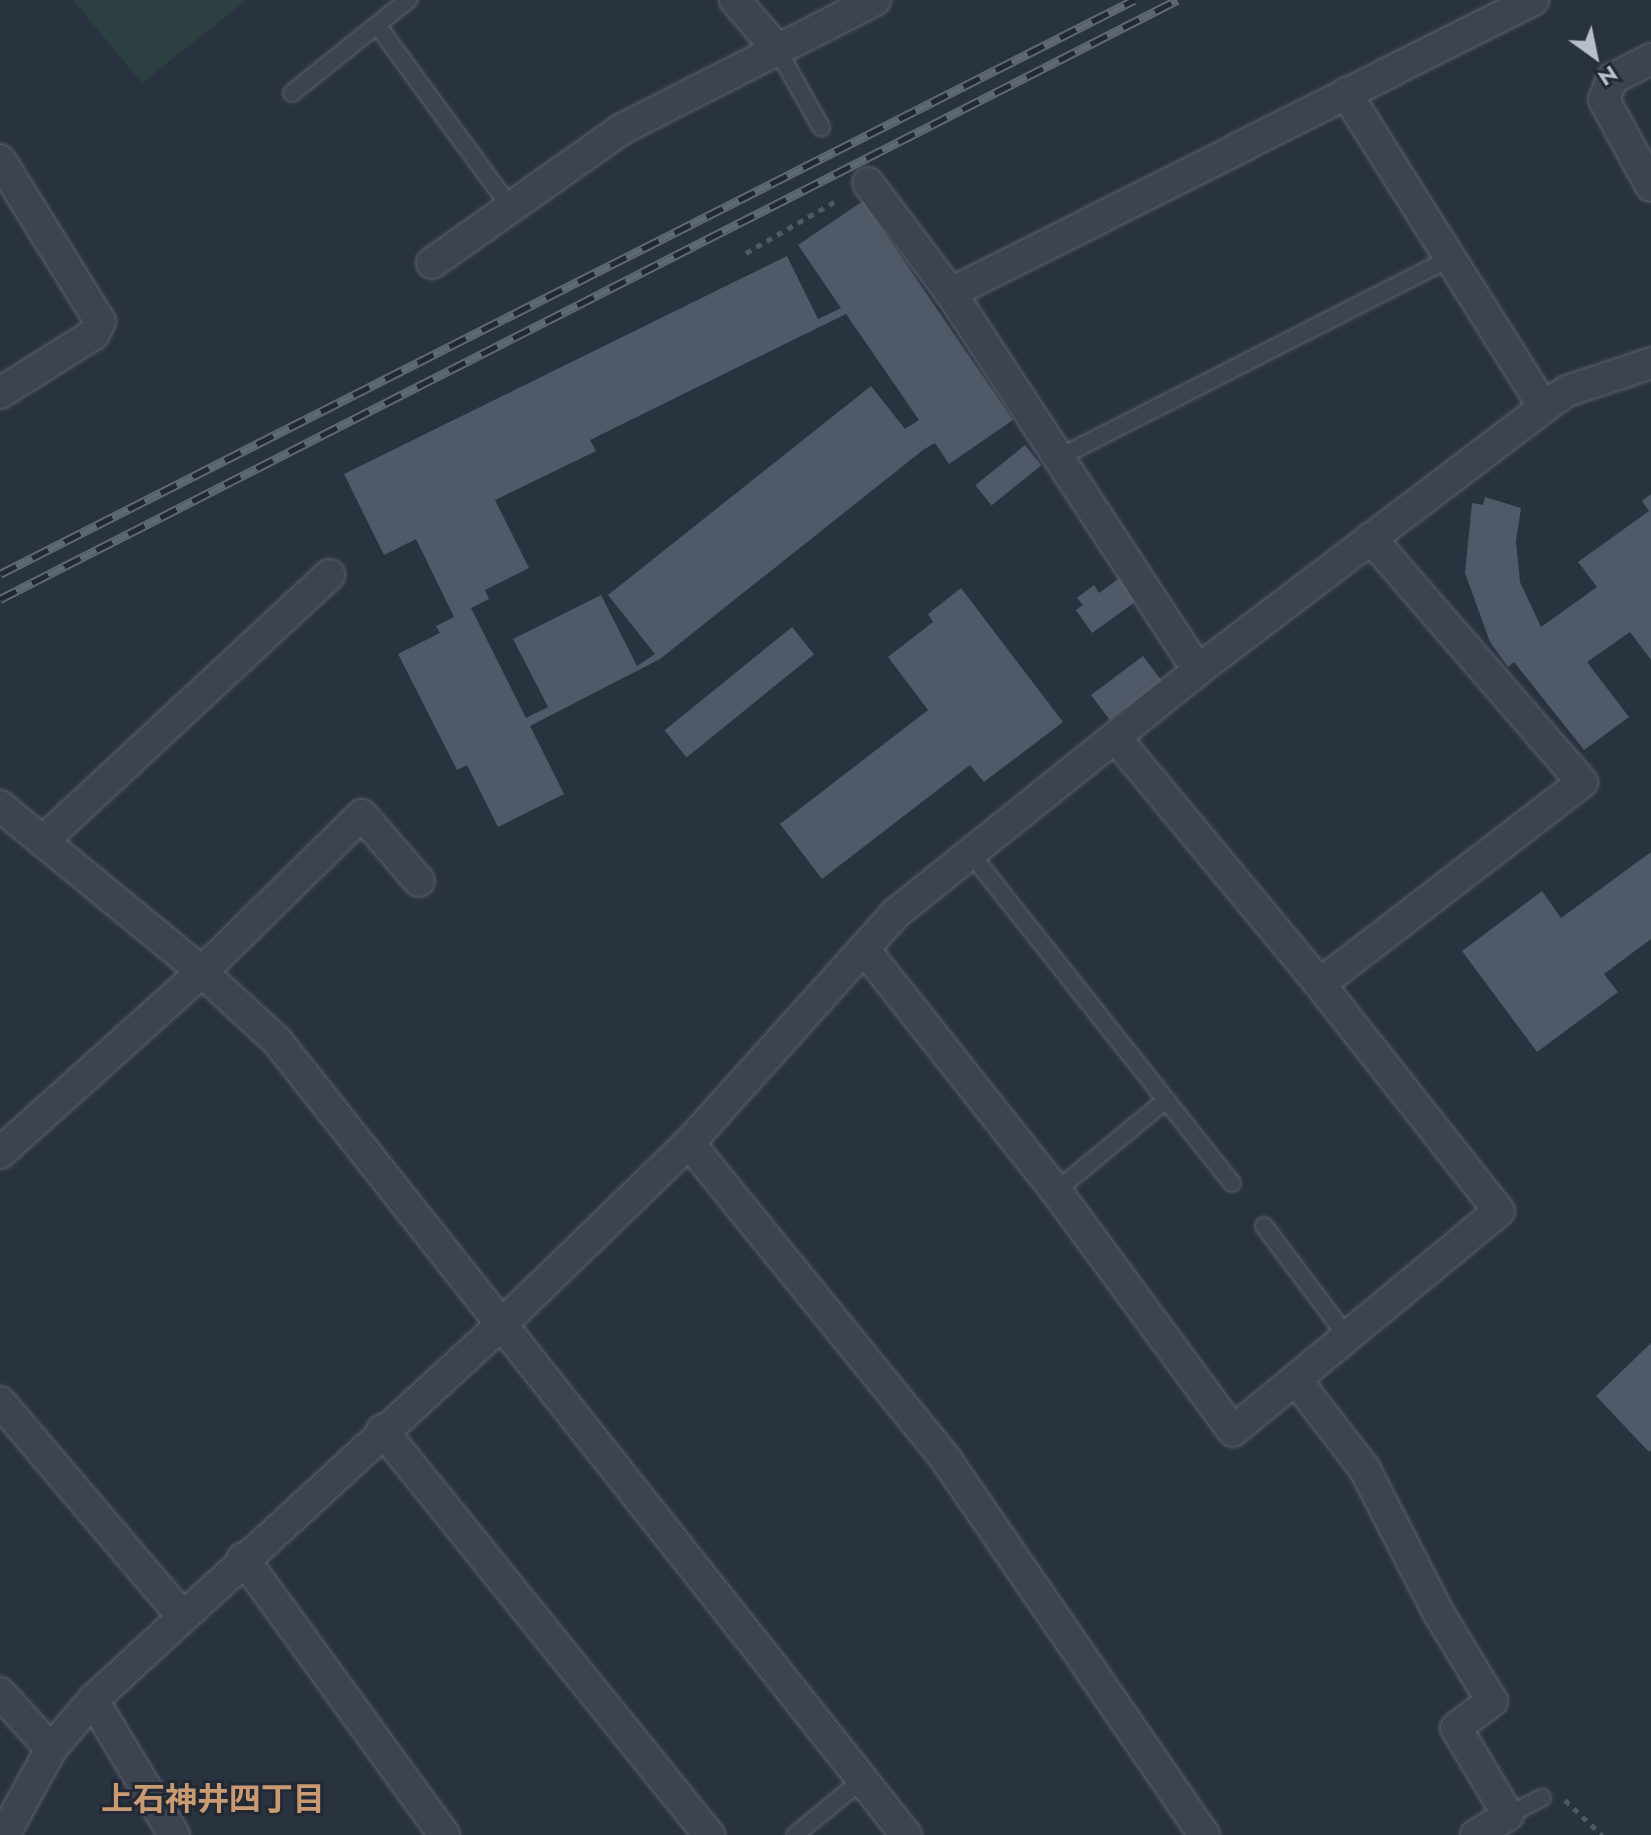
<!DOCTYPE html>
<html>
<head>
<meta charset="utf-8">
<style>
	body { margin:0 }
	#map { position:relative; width:1651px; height:1835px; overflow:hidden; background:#29323f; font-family:Jost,"Noto Sans JP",sans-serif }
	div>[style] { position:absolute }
	.green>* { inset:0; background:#2c3f41 }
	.building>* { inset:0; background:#505967; transform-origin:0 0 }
	.path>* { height:5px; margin-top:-2.5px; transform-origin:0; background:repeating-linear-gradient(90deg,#4b5b5f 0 6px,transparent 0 12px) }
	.roads { filter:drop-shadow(0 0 2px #5b626c) drop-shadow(0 0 2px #5b626c) }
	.service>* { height:16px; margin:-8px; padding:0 8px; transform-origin:8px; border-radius:8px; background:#3d444f }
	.minor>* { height:30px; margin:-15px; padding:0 15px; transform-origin:15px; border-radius:15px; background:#3d444f }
	.rail>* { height:9px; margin-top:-4.5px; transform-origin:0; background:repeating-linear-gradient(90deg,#222934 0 18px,#5f6875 0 36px); box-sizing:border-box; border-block:2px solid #5f6875 }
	span { translate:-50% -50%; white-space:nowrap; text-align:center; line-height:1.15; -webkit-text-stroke:6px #222934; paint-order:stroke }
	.neighbourhood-label { font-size:32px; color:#ca9b73; font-weight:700 }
	.north { position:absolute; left:1555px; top:16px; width:80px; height:80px; -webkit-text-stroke:6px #222934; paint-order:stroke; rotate:147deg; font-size:22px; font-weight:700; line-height:32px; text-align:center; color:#b9bfc9 }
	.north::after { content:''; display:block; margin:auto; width:28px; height:36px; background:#b9bfc9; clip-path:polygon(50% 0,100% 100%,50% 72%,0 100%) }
</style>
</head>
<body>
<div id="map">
	<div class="green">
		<i style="clip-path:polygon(73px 0,247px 0,142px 83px)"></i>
	</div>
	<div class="building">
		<i style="clip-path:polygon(evenodd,863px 201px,1013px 420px,949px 464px,935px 443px,923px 450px,660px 659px,530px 726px,564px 794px,498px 827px,467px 765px,457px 770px,398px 654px,440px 633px,436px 626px,454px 617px,416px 539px,384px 555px,344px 474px,787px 256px,818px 319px,841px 308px,798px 245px,863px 201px,846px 314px,919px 420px,905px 429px,871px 386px,608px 595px,655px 654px,637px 666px,601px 595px,513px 639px,548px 707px,526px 718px,471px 608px,489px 599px,485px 590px,529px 568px,495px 500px,596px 451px,590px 440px,846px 314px)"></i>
		<i style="left:1025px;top:445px;width:26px;height:64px;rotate:51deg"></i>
		<i style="clip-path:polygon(1651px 494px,1651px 660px,1630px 632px,1587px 662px,1629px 717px,1584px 750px,1514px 662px,1508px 667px,1490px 642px,1465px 573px,1472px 503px,1483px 505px,1485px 497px,1521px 508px,1516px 541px,1520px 582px,1541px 627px,1597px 587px,1578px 562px,1649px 511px,1642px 501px)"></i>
		<i style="clip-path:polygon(1121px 577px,1138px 600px,1092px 633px,1076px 610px,1083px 605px,1077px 598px,1094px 585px,1099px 593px)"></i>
		<i style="clip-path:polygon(961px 588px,1063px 722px,984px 782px,970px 765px,822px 879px,780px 824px,928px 710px,888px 657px,933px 622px,928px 614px)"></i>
		<i style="left:792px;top:627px;width:35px;height:164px;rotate:51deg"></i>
		<i style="left:1143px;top:656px;width:31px;height:65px;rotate:53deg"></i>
		<i style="clip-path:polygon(1651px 852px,1651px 939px,1604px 974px,1618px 992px,1537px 1052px,1462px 951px,1542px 891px,1561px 918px)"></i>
		<i style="clip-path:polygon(1651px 1343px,1651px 1450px,1649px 1452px,1596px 1396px)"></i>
	</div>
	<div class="path">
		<i style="left:746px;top:253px;width:108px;rotate:-30.1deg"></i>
		<i style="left:1565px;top:1800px;width:51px;rotate:43.4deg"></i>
	</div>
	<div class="roads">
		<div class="service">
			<i style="left:377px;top:25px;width:230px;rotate:53.8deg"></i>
			<i style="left:777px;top:49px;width:90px;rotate:60.6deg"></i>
			<i style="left:292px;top:93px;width:149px;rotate:-38.7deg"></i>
			<i style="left:1060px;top:457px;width:439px;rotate:-27deg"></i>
			<i style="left:971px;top:854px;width:420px;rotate:51.6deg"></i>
			<i style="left:1056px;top:1191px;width:143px;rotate:-39.6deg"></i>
			<i style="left:1264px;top:1226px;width:140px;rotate:53.1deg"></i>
			<i style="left:1508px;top:1815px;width:38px;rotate:-27deg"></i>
			<i style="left:795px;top:1835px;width:87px;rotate:-39.4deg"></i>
		</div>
		<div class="minor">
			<i style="left:735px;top:0;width:65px;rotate:49.4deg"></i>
			<i style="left:1651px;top:59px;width:44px;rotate:152.9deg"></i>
			<i style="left:1612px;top:79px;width:22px;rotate:111deg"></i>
			<i style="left:1604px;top:100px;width:98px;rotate:61.3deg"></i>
			<i style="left:1346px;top:93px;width:371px;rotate:57.8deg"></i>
			<i style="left:0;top:160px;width:190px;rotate:58.2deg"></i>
			<i style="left:100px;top:321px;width:14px;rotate:115deg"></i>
			<i style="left:94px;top:334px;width:111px;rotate:147.9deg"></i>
			<i style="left:868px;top:183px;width:138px;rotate:53deg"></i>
			<i style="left:951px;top:293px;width:451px;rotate:56.8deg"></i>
			<i style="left:432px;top:263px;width:232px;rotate:-35.2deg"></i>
			<i style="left:622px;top:129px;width:284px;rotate:-27deg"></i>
			<i style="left:951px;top:293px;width:652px;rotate:-26.72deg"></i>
			<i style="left:0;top:806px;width:261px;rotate:39.4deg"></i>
			<i style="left:202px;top:972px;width:102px;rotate:42.6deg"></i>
			<i style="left:277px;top:1041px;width:1013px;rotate:51.61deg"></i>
			<i style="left:43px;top:841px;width:391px;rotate:-42.9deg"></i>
			<i style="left:865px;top:950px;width:308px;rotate:51.6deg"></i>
			<i style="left:1056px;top:1191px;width:298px;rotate:53.6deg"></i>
			<i style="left:1233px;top:1431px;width:345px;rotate:-39.6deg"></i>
			<i style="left:1499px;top:1211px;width:289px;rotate:-128.3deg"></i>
			<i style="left:1320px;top:984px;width:320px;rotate:-129.7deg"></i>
			<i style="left:1320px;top:984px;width:331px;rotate:-37.6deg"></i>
			<i style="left:1582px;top:782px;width:323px;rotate:-130.9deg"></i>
			<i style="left:689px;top:1143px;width:409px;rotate:50.9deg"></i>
			<i style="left:947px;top:1461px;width:454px;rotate:55.5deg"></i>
			<i style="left:0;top:1153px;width:271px;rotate:-41.9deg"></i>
			<i style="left:202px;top:972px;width:224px;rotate:-44.5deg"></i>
			<i style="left:362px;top:815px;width:87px;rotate:49.2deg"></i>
			<i style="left:1296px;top:1380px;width:111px;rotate:52.3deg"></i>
			<i style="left:1364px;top:1468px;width:162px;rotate:62.8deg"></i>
			<i style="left:1438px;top:1612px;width:104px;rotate:58.8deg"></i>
			<i style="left:1492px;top:1701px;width:45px;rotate:143.1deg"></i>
			<i style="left:1456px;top:1728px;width:101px;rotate:59.1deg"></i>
			<i style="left:1508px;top:1815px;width:38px;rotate:148deg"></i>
			<i style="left:0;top:1402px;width:280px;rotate:49.6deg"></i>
			<i style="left:382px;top:1430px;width:521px;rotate:51.08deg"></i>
			<i style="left:243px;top:1558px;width:342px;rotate:54deg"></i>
			<i style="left:0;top:1693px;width:76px;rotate:47.7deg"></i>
			<i style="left:93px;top:1700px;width:157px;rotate:59deg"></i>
			<i style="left:4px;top:1835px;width:98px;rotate:-61.3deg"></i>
			<i style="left:51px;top:1749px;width:65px;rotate:-49.4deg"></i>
			<i style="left:93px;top:1700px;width:554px;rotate:-42.59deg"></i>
			<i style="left:501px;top:1325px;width:262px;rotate:-44.1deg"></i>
			<i style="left:689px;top:1143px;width:308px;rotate:-48deg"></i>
			<i style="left:895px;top:914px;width:389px;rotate:-38.8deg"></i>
			<i style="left:1198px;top:670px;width:435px;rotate:-37.2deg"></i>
			<i style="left:1544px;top:407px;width:28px;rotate:-35deg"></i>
			<i style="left:1567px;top:391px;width:89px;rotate:-18.4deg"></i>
		</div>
	</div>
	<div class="rail">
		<i style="left:0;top:574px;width:1271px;rotate:-26.85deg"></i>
		<i style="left:0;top:599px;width:1321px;rotate:-26.97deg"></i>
	</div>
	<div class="neighbourhood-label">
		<span style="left:213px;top:1799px">上石神井四丁目</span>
	</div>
	<div class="north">N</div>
</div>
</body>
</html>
